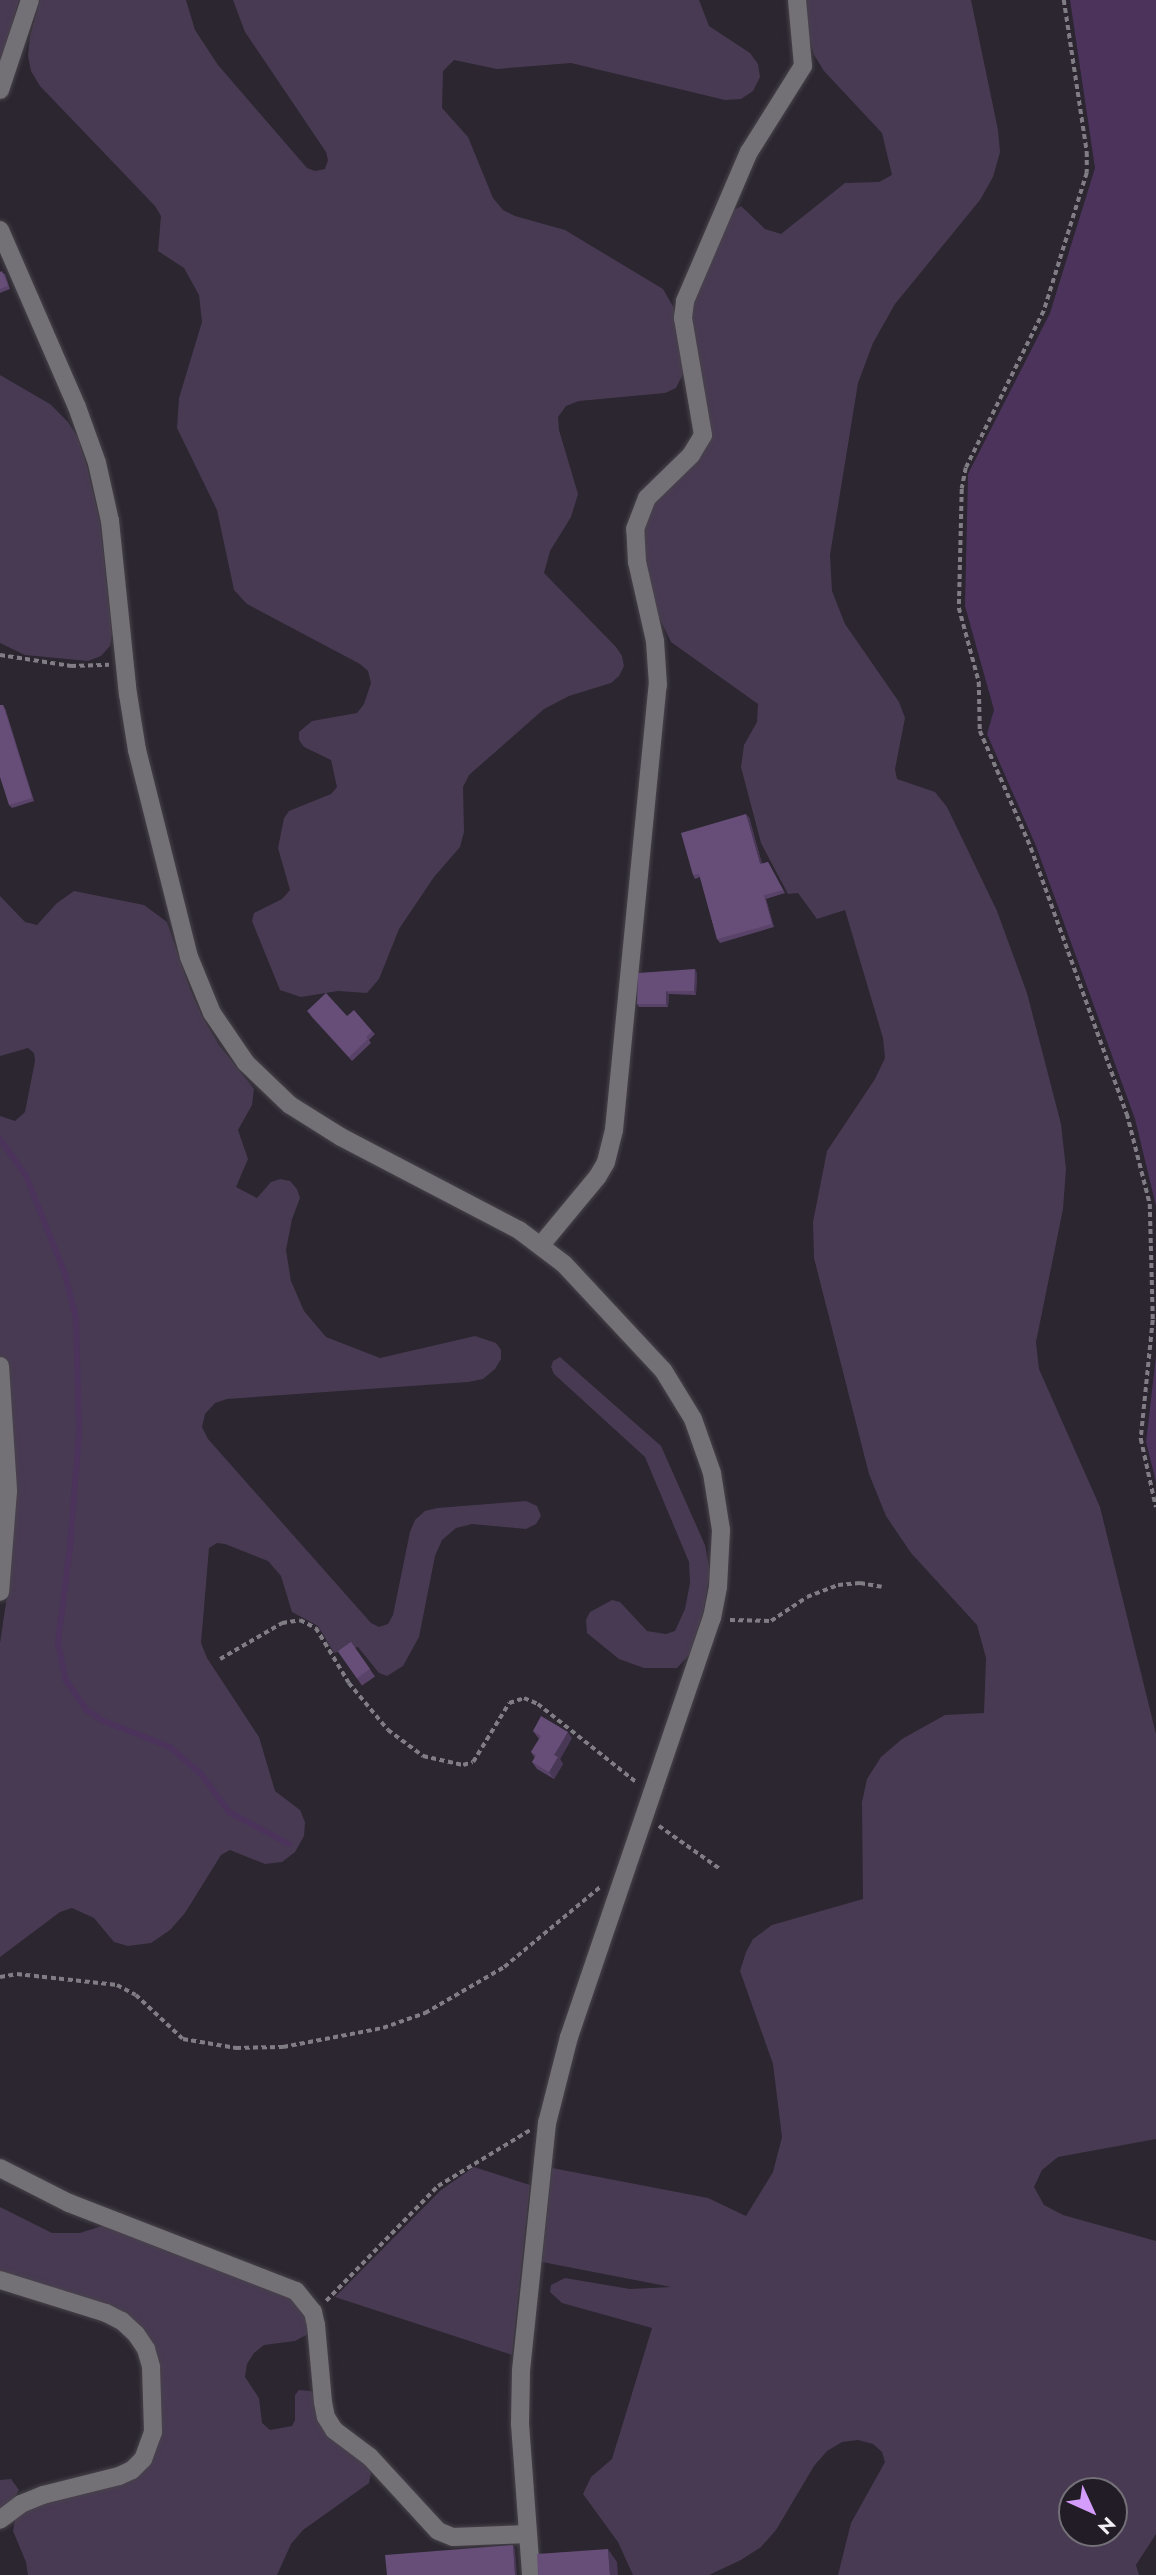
<!DOCTYPE html>
<html>
<head>
<meta charset="utf-8">
<style>
	body { margin:0 }
	#map { position:relative; width:1156px; height:2575px; overflow:hidden; background:#2b262f; font-family:Jost,sans-serif }
	div>[style] { position:absolute }
	.green>* { inset:0; background:#483a53 }
	.water>* { inset:0; background:#4b335c }
	.stream>* { height:6px; margin:-3px; padding:0 3px; transform-origin:3px; border-radius:3px; background:#4b335c }
	.path>* { height:3.5px; margin-top:-1.75px; transform-origin:0; background:repeating-linear-gradient(90deg,#817d85 0 5px,transparent 0 8.5px) }
	.roads { filter:drop-shadow(0 0 2px #47424b) drop-shadow(0 0 2px #47424b) }
	.minor>* { height:18px; margin:-9px; padding:0 9px; transform-origin:9px; border-radius:9px; background:#747176 }
	.wall>* { inset:0; background:#594368; transform-origin:0 0 }
	.shaded-wall>* { inset:0; background:#483755; transform-origin:0 0 }
	.building>* { inset:0; background:#674e79; transform-origin:0 0 }
	span { translate:-50% -50%; white-space:nowrap; text-align:center; line-height:1.15; -webkit-text-stroke:5px #211c25; paint-order:stroke }
	.north { position:absolute; left:1058px; top:2477px; width:70px; height:70px; box-sizing:border-box; background:#211c25; border:2px solid #747078; border-radius:50%; rotate:135deg; font-size:19px; font-weight:700; line-height:28px; text-align:center; color:#f1eef4 }
	.north::after { content:''; display:block; margin:auto; width:24px; height:32px; background:#d49cfb; clip-path:polygon(50% 0,100% 100%,50% 72%,0 100%) }
</style>
</head>
<body>
<div id="map">
	<div class="green">
		<i style="clip-path:polygon(0 0,19px 0,0 63px)"></i>
		<i style="clip-path:polygon(40px 0,186px 0,195px 30px,218px 65px,307px 168px,315px 171px,325px 169px,328px 160px,326px 152px,245px 32px,233px 0,699px 0,709px 26px,750px 53px,758px 64px,760px 77px,753px 91px,741px 99px,725px 100px,571px 63px,497px 69px,454px 60px,443px 71px,442px 108px,468px 137px,493px 198px,503px 210px,515px 216px,565px 230px,663px 289px,674px 308px,685px 370px,676px 388px,665px 393px,579px 401px,566px 406px,558px 417px,559px 430px,578px 494px,571px 517px,550px 551px,544px 573px,616px 647px,622px 656px,624px 666px,619px 676px,611px 683px,569px 696px,544px 709px,469px 775px,463px 787px,464px 832px,460px 847px,434px 877px,399px 929px,379px 979px,367px 993px,338px 991px,301px 997px,280px 990px,252px 921px,254px 913px,282px 899px,290px 890px,278px 848px,284px 818px,289px 811px,331px 794px,337px 787px,331px 760px,304px 747px,299px 740px,299px 732px,312px 721px,357px 713px,364px 704px,371px 683px,368px 671px,360px 664px,247px 604px,234px 590px,217px 510px,177px 428px,179px 398px,202px 322px,199px 295px,184px 268px,158px 251px,161px 216px,155px 206px,40px 86px,31px 71px,28px 56px,30px 36px)"></i>
		<i style="clip-path:polygon(evenodd,805px 0,971px 0,998px 130px,1000px 152px,993px 177px,980px 200px,895px 304px,873px 343px,858px 383px,830px 555px,832px 591px,845px 624px,899px 702px,905px 718px,895px 769px,897px 779px,935px 792px,947px 807px,997px 911px,1027px 993px,1061px 1124px,1066px 1169px,1063px 1209px,1036px 1342px,1039px 1369px,1100px 1507px,1156px 1734px,1156px 2139px,1058px 2157px,1042px 2170px,1034px 2187px,1044px 2205px,1063px 2215px,1156px 2241px,1156px 2534px,1136px 2565px,1139px 2575px,838px 2575px,851px 2523px,885px 2462px,882px 2452px,873px 2444px,858px 2440px,842px 2442px,827px 2451px,814px 2466px,776px 2530px,761px 2547px,741px 2560px,709px 2575px,633px 2575px,618px 2542px,583px 2494px,591px 2477px,612px 2459px,652px 2328px,562px 2303px,550px 2292px,551px 2285px,565px 2278px,630px 2289px,671px 2287px,542px 2262px,552px 2168px,708px 2198px,746px 2216px,773px 2172px,782px 2137px,773px 2064px,740px 1971px,746px 1952px,753px 1939px,772px 1925px,863px 1899px,862px 1802px,867px 1779px,881px 1757px,902px 1739px,945px 1715px,984px 1713px,986px 1658px,977px 1625px,911px 1553px,886px 1516px,869px 1474px,814px 1258px,813px 1222px,827px 1151px,875px 1079px,885px 1058px,883px 1038px,845px 910px,817px 919px,798px 893px,788px 894px,761px 843px,741px 767px,744px 745px,757px 722px,758px 704px,671px 642px,659px 617px,644px 561px,642px 530px,653px 502px,697px 460px,710px 436px,691px 318px,692px 302px,730px 213px,741px 206px,765px 229px,781px 234px,845px 183px,879px 182px,892px 175px,882px 133px,824px 71px,814px 55px,806px 28px,805px 0,1072px 2491px,1114px 2491px,1114px 2533px,1072px 2533px,1072px 2491px)"></i>
		<i style="clip-path:polygon(0 375px,50px 404px,68px 422px,78px 438px,87px 466px,100px 522px,112px 634px,110px 646px,101px 656px,88px 661px,25px 655px,0 643px)"></i>
		<i style="clip-path:polygon(74px 891px,144px 905px,167px 922px,190px 989px,203px 1018px,219px 1045px,254px 1089px,252px 1105px,238px 1130px,248px 1159px,236px 1187px,257px 1198px,271px 1182px,280px 1179px,290px 1181px,297px 1189px,300px 1198px,292px 1219px,286px 1250px,291px 1281px,304px 1311px,326px 1337px,380px 1358px,475px 1336px,496px 1343px,501px 1350px,501px 1359px,495px 1369px,483px 1379px,468px 1382px,227px 1399px,215px 1403px,205px 1414px,202px 1427px,208px 1439px,371px 1623px,379px 1627px,388px 1624px,393px 1615px,410px 1532px,415px 1520px,425px 1511px,437px 1508px,526px 1501px,537px 1506px,541px 1516px,536px 1524px,526px 1529px,472px 1524px,456px 1528px,442px 1540px,435px 1556px,419px 1637px,403px 1666px,387px 1676px,379px 1673px,358px 1647px,334px 1653px,318px 1626px,292px 1612px,281px 1576px,268px 1561px,225px 1544px,217px 1543px,209px 1548px,201px 1643px,207px 1658px,259px 1737px,275px 1791px,300px 1810px,305px 1822px,304px 1836px,295px 1852px,282px 1862px,265px 1864px,230px 1850px,221px 1855px,185px 1913px,170px 1930px,151px 1943px,128px 1946px,114px 1942px,94px 1918px,72px 1908px,60px 1912px,0 1957px,0 1643px,10px 1576px,15px 1491px,3px 1358px,0 1356px,0 1116px,15px 1121px,25px 1112px,35px 1061px,34px 1053px,28px 1048px,0 1056px,0 896px,25px 922px,37px 925px,57px 903px)"></i>
		<i style="clip-path:polygon(560px 1357px,661px 1446px,705px 1545px,710px 1572px,703px 1613px,689px 1655px,677px 1668px,644px 1668px,619px 1659px,587px 1633px,586px 1620px,590px 1612px,612px 1600px,620px 1602px,647px 1631px,666px 1634px,675px 1631px,685px 1609px,690px 1583px,689px 1562px,645px 1457px,554px 1374px,551px 1367px,553px 1361px)"></i>
		<i style="clip-path:polygon(474px 2167px,530px 2185px,512px 2355px,335px 2297px,441px 2190px)"></i>
		<i style="clip-path:polygon(0 2207px,52px 2233px,80px 2233px,105px 2225px,291px 2297px,306px 2315px,308px 2334px,295px 2341px,264px 2345px,254px 2353px,247px 2364px,245px 2377px,259px 2398px,262px 2423px,270px 2430px,292px 2426px,295px 2420px,295px 2395px,299px 2390px,311px 2391px,365px 2462px,371px 2473px,369px 2483px,303px 2530px,291px 2544px,277px 2575px,28px 2575px,26px 2562px,13px 2531px,15px 2519px,24px 2510px,149px 2463px,160px 2432px,142px 2329px,0 2272px)"></i>
		<i style="clip-path:polygon(11px 2479px,19px 2490px,11px 2503px,0 2510px,0 2480px)"></i>
	</div>
	<div class="water">
		<i style="clip-path:polygon(1070px 0,1156px 0,1156px 1206px,1135px 1119px,1036px 846px,987px 734px,994px 710px,965px 606px,968px 474px,1050px 313px,1095px 168px)"></i>
		<i style="clip-path:polygon(1156px 1356px,1156px 1482px,1146px 1442px)"></i>
	</div>
	<div class="stream">
		<i style="left:0;top:1139px;width:45px;rotate:54.9deg"></i>
		<i style="left:26px;top:1176px;width:105px;rotate:68.3deg"></i>
		<i style="left:65px;top:1274px;width:45px;rotate:76deg"></i>
		<i style="left:76px;top:1318px;width:115px;rotate:88.5deg"></i>
		<i style="left:79px;top:1433px;width:114px;rotate:94.5deg"></i>
		<i style="left:70px;top:1547px;width:96px;rotate:97.2deg"></i>
		<i style="left:58px;top:1642px;width:38px;rotate:79deg"></i>
		<i style="left:65px;top:1679px;width:38px;rotate:55deg"></i>
		<i style="left:87px;top:1710px;width:19px;rotate:35deg"></i>
		<i style="left:103px;top:1721px;width:72px;rotate:21.2deg"></i>
		<i style="left:170px;top:1747px;width:41px;rotate:41.1deg"></i>
		<i style="left:201px;top:1774px;width:47px;rotate:53.6deg"></i>
		<i style="left:229px;top:1812px;width:68px;rotate:28.1deg"></i>
	</div>
	<div class="path">
		<i style="left:1064px;top:0;width:154px;rotate:81.4deg"></i>
		<i style="left:1087px;top:152px;width:21px;rotate:90deg"></i>
		<i style="left:1087px;top:173px;width:145px;rotate:107.3deg"></i>
		<i style="left:1044px;top:311px;width:175px;rotate:116.4deg"></i>
		<i style="left:966px;top:468px;width:21px;rotate:101deg"></i>
		<i style="left:962px;top:489px;width:119px;rotate:91.4deg"></i>
		<i style="left:959px;top:608px;width:77px;rotate:74.9deg"></i>
		<i style="left:979px;top:682px;width:49px;rotate:88.8deg"></i>
		<i style="left:980px;top:731px;width:128px;rotate:66.4deg"></i>
		<i style="left:1031px;top:848px;width:283px;rotate:70.2deg"></i>
		<i style="left:1127px;top:1114px;width:93px;rotate:75.7deg"></i>
		<i style="left:1150px;top:1204px;width:116px;rotate:88.5deg"></i>
		<i style="left:1153px;top:1320px;width:120px;rotate:95.8deg"></i>
		<i style="left:1141px;top:1439px;width:70px;rotate:77.6deg"></i>
		<i style="left:0;top:655px;width:72px;rotate:8.8deg"></i>
		<i style="left:71px;top:666px;width:38px;rotate:-2deg"></i>
		<i style="left:730px;top:1620px;width:41px;rotate:1.4deg"></i>
		<i style="left:771px;top:1621px;width:43px;rotate:-33.7deg"></i>
		<i style="left:807px;top:1597px;width:33px;rotate:-21deg"></i>
		<i style="left:838px;top:1585px;width:22px;rotate:-5deg"></i>
		<i style="left:860px;top:1583px;width:22px;rotate:10deg"></i>
		<i style="left:220px;top:1659px;width:72px;rotate:-30.1deg"></i>
		<i style="left:282px;top:1623px;width:18px;rotate:-9deg"></i>
		<i style="left:300px;top:1620px;width:18px;rotate:27deg"></i>
		<i style="left:316px;top:1628px;width:64px;rotate:59deg"></i>
		<i style="left:349px;top:1683px;width:61px;rotate:50.3deg"></i>
		<i style="left:388px;top:1730px;width:44px;rotate:36.6deg"></i>
		<i style="left:423px;top:1756px;width:41px;rotate:12.7deg"></i>
		<i style="left:463px;top:1765px;width:10px;rotate:-17deg"></i>
		<i style="left:473px;top:1762px;width:69px;rotate:-58.6deg"></i>
		<i style="left:509px;top:1703px;width:16px;rotate:-18deg"></i>
		<i style="left:524px;top:1698px;width:15px;rotate:23deg"></i>
		<i style="left:538px;top:1704px;width:125px;rotate:38.5deg"></i>
		<i style="left:659px;top:1826px;width:75px;rotate:35.2deg"></i>
		<i style="left:0;top:1977px;width:17px;rotate:-10deg"></i>
		<i style="left:17px;top:1974px;width:101px;rotate:6.3deg"></i>
		<i style="left:117px;top:1985px;width:21px;rotate:28deg"></i>
		<i style="left:136px;top:1995px;width:64px;rotate:43.1deg"></i>
		<i style="left:183px;top:2039px;width:54px;rotate:9.6deg"></i>
		<i style="left:236px;top:2048px;width:47px;rotate:-1.2deg"></i>
		<i style="left:283px;top:2047px;width:102px;rotate:-10.8deg"></i>
		<i style="left:383px;top:2028px;width:45px;rotate:-19.7deg"></i>
		<i style="left:425px;top:2013px;width:91px;rotate:-30.2deg"></i>
		<i style="left:504px;top:1967px;width:125px;rotate:-39.8deg"></i>
		<i style="left:326px;top:2301px;width:161px;rotate:-45.8deg"></i>
		<i style="left:438px;top:2186px;width:108px;rotate:-31.3deg"></i>
	</div>
	<div class="roads">
		<div class="minor">
			<i style="left:0;top:90px;width:95px;rotate:-71.6deg"></i>
			<i style="left:0;top:230px;width:193px;rotate:66.5deg"></i>
			<i style="left:77px;top:407px;width:59px;rotate:70.3deg"></i>
			<i style="left:97px;top:463px;width:59px;rotate:77.4deg"></i>
			<i style="left:110px;top:521px;width:174px;rotate:84.1deg"></i>
			<i style="left:128px;top:694px;width:57px;rotate:80.9deg"></i>
			<i style="left:137px;top:750px;width:213px;rotate:75.9deg"></i>
			<i style="left:189px;top:957px;width:61px;rotate:67.7deg"></i>
			<i style="left:212px;top:1013px;width:60px;rotate:55.8deg"></i>
			<i style="left:246px;top:1063px;width:61px;rotate:43.7deg"></i>
			<i style="left:290px;top:1105px;width:60px;rotate:32.1deg"></i>
			<i style="left:341px;top:1137px;width:201px;rotate:27.6deg"></i>
			<i style="left:519px;top:1230px;width:56px;rotate:37.1deg"></i>
			<i style="left:564px;top:1264px;width:145px;rotate:47deg"></i>
			<i style="left:663px;top:1370px;width:57px;rotate:58.5deg"></i>
			<i style="left:693px;top:1419px;width:57px;rotate:70.6deg"></i>
			<i style="left:712px;top:1473px;width:58px;rotate:81deg"></i>
			<i style="left:721px;top:1530px;width:57px;rotate:93deg"></i>
			<i style="left:718px;top:1587px;width:31px;rotate:101deg"></i>
			<i style="left:712px;top:1617px;width:444px;rotate:108.8deg"></i>
			<i style="left:569px;top:2037px;width:89px;rotate:104.3deg"></i>
			<i style="left:547px;top:2123px;width:249px;rotate:96deg"></i>
			<i style="left:521px;top:2371px;width:53px;rotate:91.1deg"></i>
			<i style="left:520px;top:2424px;width:151px;rotate:85.8deg"></i>
			<i style="left:541px;top:1245px;width:89px;rotate:-50.4deg"></i>
			<i style="left:598px;top:1176px;width:16px;rotate:-60deg"></i>
			<i style="left:606px;top:1162px;width:33px;rotate:-76deg"></i>
			<i style="left:614px;top:1130px;width:447px;rotate:-84.4deg"></i>
			<i style="left:658px;top:685px;width:44px;rotate:-93.9deg"></i>
			<i style="left:655px;top:641px;width:81px;rotate:-102.8deg"></i>
			<i style="left:637px;top:562px;width:33px;rotate:-93deg"></i>
			<i style="left:635px;top:529px;width:33px;rotate:-69deg"></i>
			<i style="left:647px;top:498px;width:62px;rotate:-44.3deg"></i>
			<i style="left:691px;top:455px;width:23px;rotate:-59deg"></i>
			<i style="left:703px;top:435px;width:119px;rotate:-99.7deg"></i>
			<i style="left:683px;top:318px;width:17px;rotate:-83deg"></i>
			<i style="left:685px;top:301px;width:162px;rotate:-66.8deg"></i>
			<i style="left:749px;top:152px;width:102px;rotate:-57.9deg"></i>
			<i style="left:803px;top:66px;width:66px;rotate:-95.2deg"></i>
			<i style="left:0;top:1366px;width:125px;rotate:86.3deg"></i>
			<i style="left:8px;top:1491px;width:101px;rotate:94.5deg"></i>
			<i style="left:0;top:2168px;width:77px;rotate:26.9deg"></i>
			<i style="left:69px;top:2203px;width:243px;rotate:21.2deg"></i>
			<i style="left:296px;top:2291px;width:27px;rotate:51deg"></i>
			<i style="left:313px;top:2312px;width:13px;rotate:77deg"></i>
			<i style="left:316px;top:2325px;width:77px;rotate:84.8deg"></i>
			<i style="left:323px;top:2402px;width:15px;rotate:79deg"></i>
			<i style="left:326px;top:2417px;width:15px;rotate:58deg"></i>
			<i style="left:334px;top:2430px;width:45px;rotate:36.9deg"></i>
			<i style="left:370px;top:2457px;width:100px;rotate:47.4deg"></i>
			<i style="left:438px;top:2531px;width:16px;rotate:22deg"></i>
			<i style="left:453px;top:2537px;width:75px;rotate:-2.3deg"></i>
			<i style="left:0;top:2280px;width:111px;rotate:17.3deg"></i>
			<i style="left:106px;top:2313px;width:18px;rotate:27deg"></i>
			<i style="left:122px;top:2321px;width:19px;rotate:43deg"></i>
			<i style="left:136px;top:2334px;width:18px;rotate:56deg"></i>
			<i style="left:146px;top:2349px;width:19px;rotate:74deg"></i>
			<i style="left:151px;top:2367px;width:65px;rotate:88.2deg"></i>
			<i style="left:153px;top:2432px;width:29px;rotate:110deg"></i>
			<i style="left:143px;top:2459px;width:16px;rotate:135deg"></i>
			<i style="left:132px;top:2470px;width:14px;rotate:155deg"></i>
			<i style="left:119px;top:2476px;width:78px;rotate:166deg"></i>
			<i style="left:43px;top:2495px;width:24px;rotate:158deg"></i>
			<i style="left:21px;top:2504px;width:26px;rotate:143deg"></i>
		</div>
	</div>
	<div class="wall">
		<i style="clip-path:polygon(0 272px,5px 274px,10px 289px,0 293px)"></i>
		<i style="clip-path:polygon(3px 705px,5px 708px,34px 801px,12px 808px,9px 805px)"></i>
		<i style="clip-path:polygon(749px 817px,762px 864px,768px 862px,785px 893px,766px 899px,774px 927px,720px 943px,717px 939px,700px 877px,695px 879px,693px 875px)"></i>
		<i style="clip-path:polygon(697px 973px,696px 995px,669px 994px,668px 1007px,639px 1007px,637px 1004px)"></i>
		<i style="clip-path:polygon(310px 1015px,347px 1016px,372px 1031px,375px 1034px,369px 1040px,371px 1043px,352px 1061px)"></i>
		<i style="left:351px;top:1642px;width:42px;height:16px;rotate:55deg"></i>
		<i style="clip-path:polygon(533px 1731px,572px 1738px,560px 1759px,563px 1764px,554px 1779px,537px 1769px,532px 1762px,535px 1758px,531px 1752px,539px 1739px)"></i>
	</div>
	<div class="shaded-wall">
		<i style="left:3px;top:705px;width:4px;height:97px;rotate:56deg"></i>
		<i style="clip-path:polygon(746px 814px,749px 817px,763px 868px,760px 864px)"></i>
		<i style="clip-path:polygon(764px 895px,766px 899px,774px 927px,772px 924px)"></i>
		<i style="clip-path:polygon(695px 969px,697px 973px,696px 995px,694px 991px)"></i>
		<i style="clip-path:polygon(666px 991px,669px 994px,668px 1007px,666px 1004px)"></i>
		<i style="clip-path:polygon(568px 1732px,572px 1738px,560px 1759px,563px 1764px,554px 1779px,549px 1772px,554px 1755px)"></i>
		<i style="clip-path:polygon(513px 2545px,515px 2549px,517px 2575px,515px 2575px)"></i>
		<i style="clip-path:polygon(608px 2549px,617px 2562px,618px 2575px,610px 2575px)"></i>
	</div>
	<div class="building">
		<i style="clip-path:polygon(2px 271px,8px 286px,0 289px,0 272px)"></i>
		<i style="clip-path:polygon(0 705px,3px 705px,32px 798px,9px 805px,0 777px)"></i>
		<i style="clip-path:polygon(746px 814px,760px 864px,768px 862px,783px 890px,764px 895px,772px 924px,717px 939px,699px 874px,693px 875px,681px 833px)"></i>
		<i style="clip-path:polygon(695px 969px,694px 991px,666px 991px,666px 1004px,637px 1004px,638px 973px)"></i>
		<i style="clip-path:polygon(326px 993px,347px 1016px,354px 1010px,372px 1031px,366px 1037px,368px 1039px,349px 1057px,307px 1011px)"></i>
		<i style="left:351px;top:1642px;width:33px;height:16px;rotate:55deg"></i>
		<i style="clip-path:polygon(541px 1716px,568px 1732px,554px 1755px,558px 1757px,549px 1772px,532px 1762px,536px 1755px,531px 1752px,541px 1736px,533px 1731px)"></i>
		<i style="clip-path:polygon(513px 2545px,515px 2575px,387px 2575px,385px 2555px)"></i>
		<i style="clip-path:polygon(608px 2549px,610px 2575px,538px 2575px,537px 2554px)"></i>
	</div>
	<div class="north">N</div>
</div>
</body>
</html>
